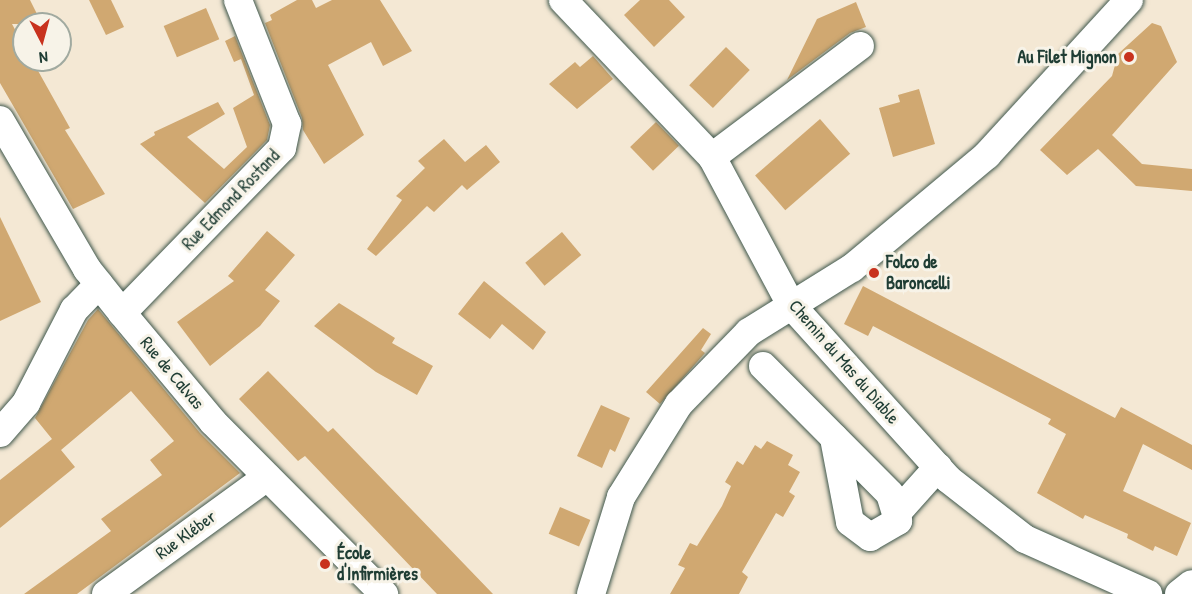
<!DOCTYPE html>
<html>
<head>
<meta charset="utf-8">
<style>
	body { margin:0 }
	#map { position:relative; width:1192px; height:594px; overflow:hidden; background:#f4e8d4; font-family:"Patrick Hand",sans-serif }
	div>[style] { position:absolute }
	.building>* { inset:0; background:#d0a871; transform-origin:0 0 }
	.roads { filter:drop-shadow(0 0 2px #3f574c) drop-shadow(0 0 2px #3f574c) }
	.minor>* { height:28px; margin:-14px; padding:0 14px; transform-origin:14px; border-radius:14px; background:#fff }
	.dots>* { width:16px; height:16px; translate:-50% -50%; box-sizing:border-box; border:3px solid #f7f3e8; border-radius:50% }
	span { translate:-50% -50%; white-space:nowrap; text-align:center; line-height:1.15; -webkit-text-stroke:6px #f7f3e8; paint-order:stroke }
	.poi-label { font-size:18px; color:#1f3d34; font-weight:700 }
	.right { translate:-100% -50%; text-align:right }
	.left { translate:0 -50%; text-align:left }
	.street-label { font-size:18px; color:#1f3d34 }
	.north { position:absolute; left:12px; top:12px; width:60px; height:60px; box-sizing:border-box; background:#f7f3e8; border:2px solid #a1aaa0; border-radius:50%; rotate:174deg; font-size:16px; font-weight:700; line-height:24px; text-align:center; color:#1f3d34 }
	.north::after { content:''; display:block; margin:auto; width:21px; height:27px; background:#c8321e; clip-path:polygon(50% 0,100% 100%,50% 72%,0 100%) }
</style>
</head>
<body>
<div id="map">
	<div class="building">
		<i style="clip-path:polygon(0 0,30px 0,42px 24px,12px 24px,24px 46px,24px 60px,32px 60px,70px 128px,65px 130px,105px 194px,73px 209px,0 83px)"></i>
		<i style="clip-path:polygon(89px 0,111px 0,124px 27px,106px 35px)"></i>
		<i style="clip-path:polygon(297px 0,312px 0,316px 8px,332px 0,380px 0,412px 51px,383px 66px,371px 42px,328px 65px,364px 135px,324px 164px,303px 130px,302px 118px,265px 23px,272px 20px,270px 15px)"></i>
		<i style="clip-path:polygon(640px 0,669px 0,685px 17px,654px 47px,624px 15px)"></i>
		<i style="clip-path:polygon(856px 2px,866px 27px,850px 33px,787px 80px,817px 19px)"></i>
		<i style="left:206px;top:8px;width:34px;height:46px;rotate:67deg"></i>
		<i style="clip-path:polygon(1152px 23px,1161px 26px,1177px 62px,1112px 135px,1142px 164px,1192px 169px,1192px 191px,1136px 186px,1098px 149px,1067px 175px,1040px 150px,1112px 76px,1118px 54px)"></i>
		<i style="clip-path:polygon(235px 36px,270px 125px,267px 140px,205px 203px,140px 144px,155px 135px,154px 132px,218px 102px,225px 114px,187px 137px,224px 169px,247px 147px,233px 108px,254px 95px,241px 59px,234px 62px,225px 41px)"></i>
		<i style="left:726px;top:47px;width:33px;height:53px;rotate:44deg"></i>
		<i style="clip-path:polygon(593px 56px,613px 79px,577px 109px,549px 84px,575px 62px,580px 67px)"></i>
		<i style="clip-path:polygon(919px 89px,935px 144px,893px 157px,879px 108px,900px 102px,898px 95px)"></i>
		<i style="left:820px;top:119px;width:46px;height:86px;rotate:49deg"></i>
		<i style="left:656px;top:122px;width:33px;height:36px;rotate:46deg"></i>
		<i style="clip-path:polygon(444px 139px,465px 162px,486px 145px,500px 162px,467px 190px,462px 185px,434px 212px,427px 206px,376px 256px,367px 249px,402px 200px,396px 196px,425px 168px,418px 161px)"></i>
		<i style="clip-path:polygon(0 217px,41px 302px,0 321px)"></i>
		<i style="clip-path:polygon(267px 231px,295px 255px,265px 290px,280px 301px,260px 326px,210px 366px,177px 322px,234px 281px,228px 276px)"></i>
		<i style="left:562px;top:232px;width:30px;height:48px;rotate:50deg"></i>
		<i style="clip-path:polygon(484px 281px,546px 332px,533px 350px,502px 324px,490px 339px,458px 314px)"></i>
		<i style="clip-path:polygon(863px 286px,1115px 418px,1121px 407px,1192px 445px,1192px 470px,1143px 444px,1123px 491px,1191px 523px,1177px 556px,1155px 546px,1153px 551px,1127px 538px,1128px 534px,1085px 515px,1083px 519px,1037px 493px,1066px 434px,1048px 424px,1051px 419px,873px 326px,868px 336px,844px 324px)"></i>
		<i style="clip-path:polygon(339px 303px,395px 338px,392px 343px,433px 366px,417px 395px,376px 372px,314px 326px)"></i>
		<i style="clip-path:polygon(98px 309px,200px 433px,240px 473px,77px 594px,24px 594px,111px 531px,101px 519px,162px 475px,150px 460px,174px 441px,131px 391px,61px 450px,75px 467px,0 528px,0 480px,52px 439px,35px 418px,88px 320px)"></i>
		<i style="clip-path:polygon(703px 328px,711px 334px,701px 350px,705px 353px,660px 404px,646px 392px)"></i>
		<i style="clip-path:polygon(268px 371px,328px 432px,333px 428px,493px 594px,437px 594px,305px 456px,298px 461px,239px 399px)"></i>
		<i style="clip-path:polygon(601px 405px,630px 418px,615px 452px,610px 449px,602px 468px,577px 456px)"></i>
		<i style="clip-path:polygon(767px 441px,793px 455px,788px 465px,800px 472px,789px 492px,795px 496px,783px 517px,776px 513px,742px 572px,748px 577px,739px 594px,670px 594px,685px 568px,678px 565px,690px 543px,697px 546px,722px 506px,731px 486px,725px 482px,737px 461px,743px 465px,755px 445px,761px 449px)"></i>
		<i style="left:560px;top:507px;width:33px;height:29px;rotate:23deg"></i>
	</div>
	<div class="roads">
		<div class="minor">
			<i style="left:563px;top:0;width:216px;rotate:46.5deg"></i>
			<i style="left:712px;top:157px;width:168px;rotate:61.9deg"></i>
			<i style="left:791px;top:305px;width:234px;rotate:47.9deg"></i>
			<i style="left:948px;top:479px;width:98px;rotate:37.9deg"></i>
			<i style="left:1025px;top:539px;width:135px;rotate:24.1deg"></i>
			<i style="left:0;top:120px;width:173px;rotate:59.7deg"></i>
			<i style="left:87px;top:269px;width:56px;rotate:51.5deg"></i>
			<i style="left:122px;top:313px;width:142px;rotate:50.1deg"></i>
			<i style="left:213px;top:422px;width:243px;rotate:45.2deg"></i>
			<i style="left:712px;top:157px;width:185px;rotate:-36.9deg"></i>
			<i style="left:122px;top:313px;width:230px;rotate:-45.9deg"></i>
			<i style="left:282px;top:148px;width:25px;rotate:-78deg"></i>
			<i style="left:287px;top:124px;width:133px;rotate:-111.6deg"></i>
			<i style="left:763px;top:366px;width:180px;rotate:45.2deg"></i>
			<i style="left:890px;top:494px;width:28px;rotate:73deg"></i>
			<i style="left:898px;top:521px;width:32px;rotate:150deg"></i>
			<i style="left:870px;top:537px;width:25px;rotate:-143deg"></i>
			<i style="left:850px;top:522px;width:86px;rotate:-100.8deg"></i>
			<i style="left:0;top:433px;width:40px;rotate:-49deg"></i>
			<i style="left:26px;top:403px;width:105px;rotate:-62.7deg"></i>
			<i style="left:74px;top:310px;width:36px;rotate:-46deg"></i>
			<i style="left:896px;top:514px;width:63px;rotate:-48.2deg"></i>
			<i style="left:106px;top:594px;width:199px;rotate:-36deg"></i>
			<i style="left:591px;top:594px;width:102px;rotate:-72.8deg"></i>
			<i style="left:621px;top:497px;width:110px;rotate:-58.1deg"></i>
			<i style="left:679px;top:404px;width:100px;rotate:-45.8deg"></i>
			<i style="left:749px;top:332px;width:121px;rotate:-31.9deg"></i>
			<i style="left:852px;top:268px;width:176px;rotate:-39.9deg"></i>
			<i style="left:987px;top:155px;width:210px;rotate:-47.5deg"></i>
			<i style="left:1179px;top:594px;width:16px;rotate:-38deg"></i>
		</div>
	</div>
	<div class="dots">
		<i style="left:1129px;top:57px;background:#c8321e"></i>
		<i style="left:874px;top:273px;background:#c8321e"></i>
		<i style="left:325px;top:564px;background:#c8321e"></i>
	</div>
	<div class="poi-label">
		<span class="right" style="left:1117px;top:57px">Au Filet Mignon</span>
		<span class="left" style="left:886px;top:273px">Folco de<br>Baroncelli</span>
		<span class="left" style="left:337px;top:564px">École<br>d'Infirmières</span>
	</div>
	<div class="street-label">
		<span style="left:231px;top:200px;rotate:-46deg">Rue Edmond Rostand</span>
		<span style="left:844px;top:362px;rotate:49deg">Chemin du Mas du Diable</span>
		<span style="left:172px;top:373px;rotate:50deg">Rue de Calvas</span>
		<span style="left:186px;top:535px;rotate:-36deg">Rue Kléber</span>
	</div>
	<div class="north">N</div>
</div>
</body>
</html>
